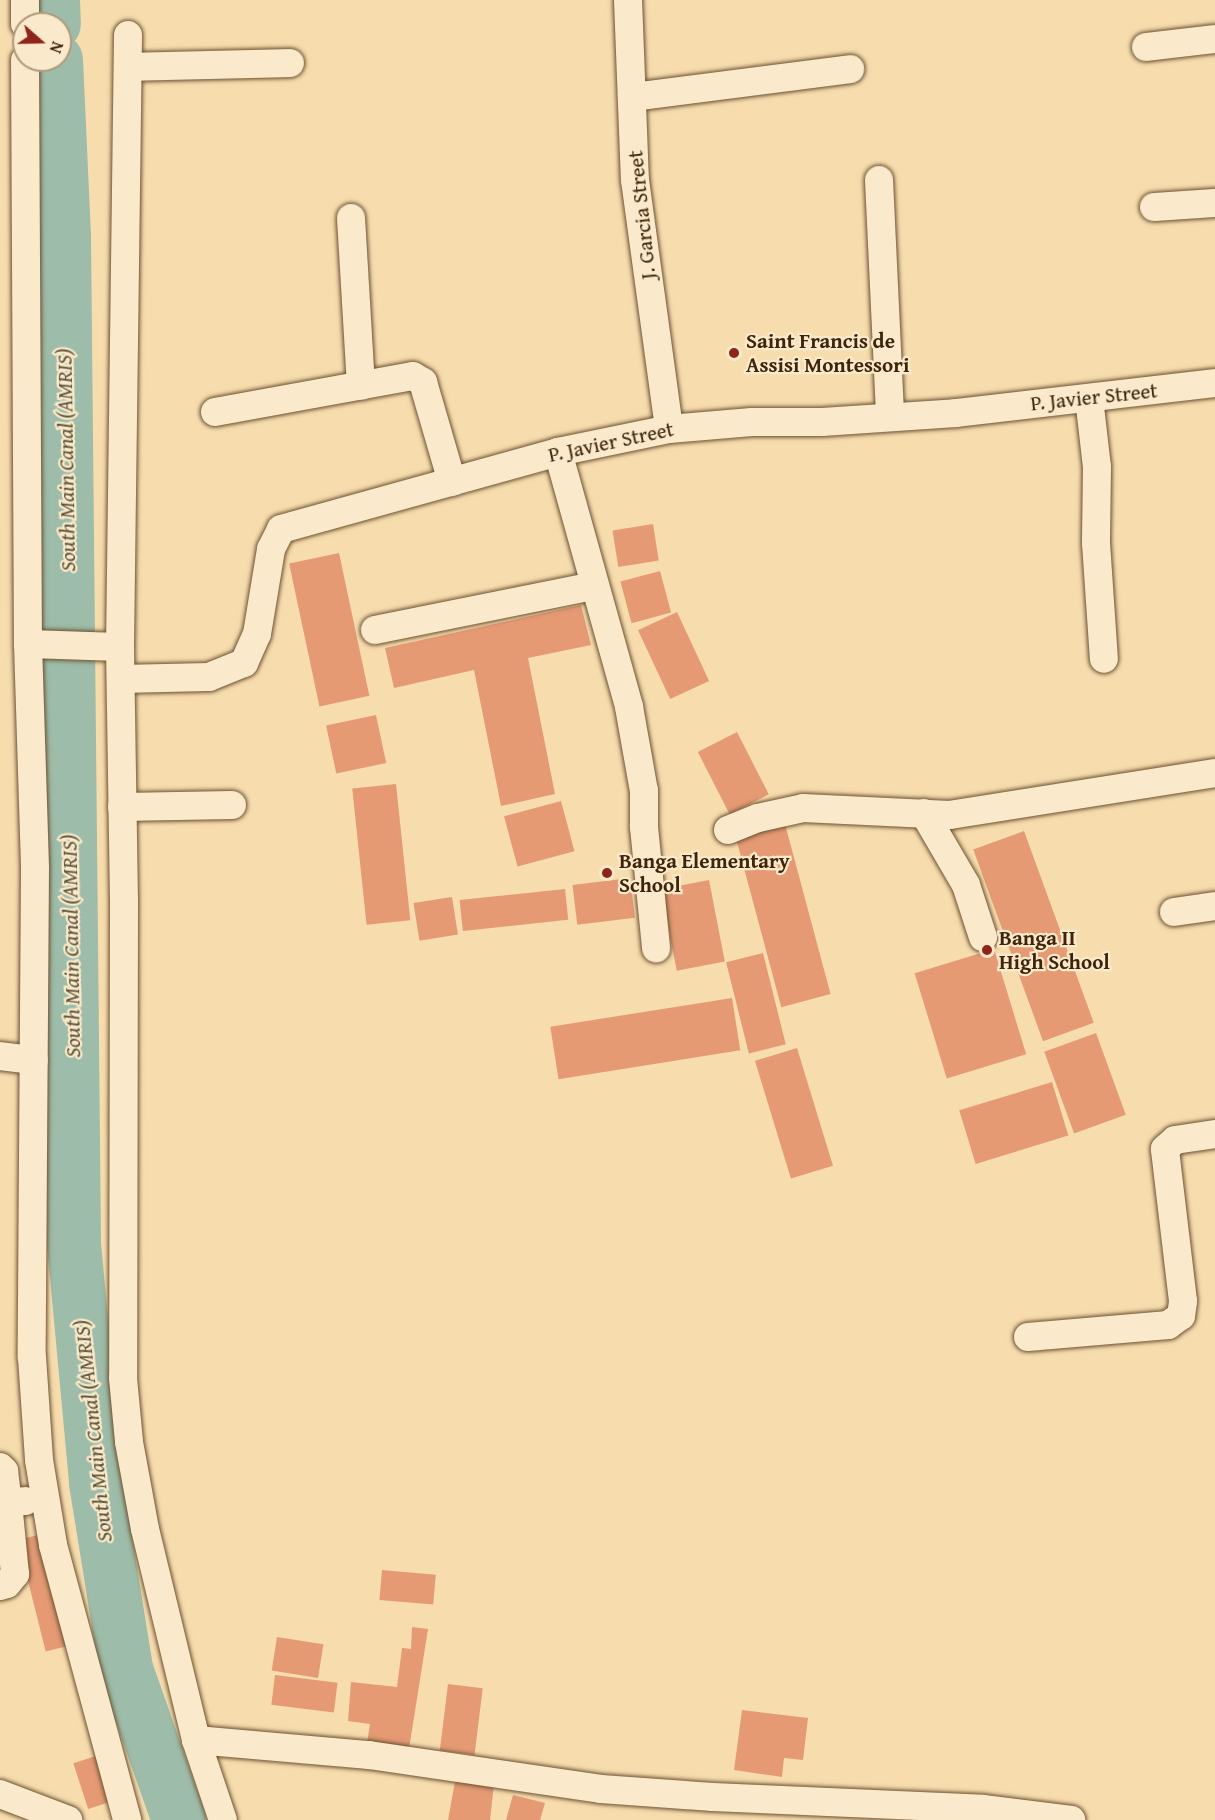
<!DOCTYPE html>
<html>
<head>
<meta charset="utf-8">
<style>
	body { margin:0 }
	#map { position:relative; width:1215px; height:1820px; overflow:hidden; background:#f7ddae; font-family:"Gentium Book Plus",serif }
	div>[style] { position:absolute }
	.river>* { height:54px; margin:-27px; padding:0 27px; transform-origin:27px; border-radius:27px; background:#9dbca9 }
	.building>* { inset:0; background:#e59a74; transform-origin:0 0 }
	.roads { filter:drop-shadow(0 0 2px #6c5232) drop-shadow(0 0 2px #6c5232) }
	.minor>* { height:28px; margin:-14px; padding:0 14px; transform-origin:14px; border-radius:14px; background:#fae9ca }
	.dots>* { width:16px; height:16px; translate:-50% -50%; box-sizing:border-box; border:3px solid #fae9ca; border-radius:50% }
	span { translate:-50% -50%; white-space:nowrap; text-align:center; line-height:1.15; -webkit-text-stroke:4.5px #fae9ca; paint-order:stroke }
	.street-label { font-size:21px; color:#3e2409 }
	.poi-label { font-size:21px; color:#3e2409; font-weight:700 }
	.left { translate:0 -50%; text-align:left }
	.water-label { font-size:22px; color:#5a5239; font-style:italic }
	.north { position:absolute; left:12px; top:12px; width:60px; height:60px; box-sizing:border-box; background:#fae9ca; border:2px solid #af9a7d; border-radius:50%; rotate:110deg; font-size:16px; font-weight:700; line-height:24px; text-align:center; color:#3e2409 }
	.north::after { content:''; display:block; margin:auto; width:21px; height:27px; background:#8f2418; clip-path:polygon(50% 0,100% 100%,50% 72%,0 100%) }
</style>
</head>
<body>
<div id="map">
	<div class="river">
		<i style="left:53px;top:0;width:24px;rotate:88deg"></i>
		<i style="left:56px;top:60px;width:177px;rotate:87.4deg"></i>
		<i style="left:64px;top:237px;width:1007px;rotate:89.43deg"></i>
		<i style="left:74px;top:1244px;width:240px;rotate:84.7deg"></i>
		<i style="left:96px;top:1483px;width:188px;rotate:80.8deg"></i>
		<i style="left:126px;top:1669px;width:160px;rotate:70.7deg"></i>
	</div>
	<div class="building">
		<i style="left:653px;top:524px;width:37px;height:41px;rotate:81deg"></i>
		<i style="left:339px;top:553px;width:146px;height:51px;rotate:78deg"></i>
		<i style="left:660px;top:571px;width:43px;height:41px;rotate:75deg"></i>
		<i style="clip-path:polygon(581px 605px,591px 645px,528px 658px,555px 794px,501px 806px,474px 670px,394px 688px,385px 648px)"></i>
		<i style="left:677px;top:612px;width:76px;height:43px;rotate:65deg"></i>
		<i style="left:376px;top:715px;width:49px;height:51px;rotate:78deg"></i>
		<i style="left:737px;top:732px;width:70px;height:44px;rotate:63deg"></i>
		<i style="left:396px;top:784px;width:137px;height:44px;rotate:84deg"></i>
		<i style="left:561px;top:801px;width:52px;height:59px;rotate:75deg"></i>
		<i style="left:785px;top:824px;width:176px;height:51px;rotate:75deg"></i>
		<i style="left:1024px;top:831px;width:204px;height:54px;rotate:70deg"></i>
		<i style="left:630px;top:878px;width:40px;height:58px;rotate:83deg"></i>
		<i style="left:709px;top:880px;width:83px;height:49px;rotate:79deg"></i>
		<i style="left:565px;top:889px;width:31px;height:106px;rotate:84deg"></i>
		<i style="left:452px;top:897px;width:38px;height:39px;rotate:81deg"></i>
		<i style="left:994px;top:949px;width:110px;height:83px;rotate:73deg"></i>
		<i style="left:763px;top:953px;width:94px;height:38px;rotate:76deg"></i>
		<i style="left:732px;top:998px;width:53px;height:184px;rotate:81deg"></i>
		<i style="left:1096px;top:1033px;width:87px;height:55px;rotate:70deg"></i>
		<i style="left:797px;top:1048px;width:123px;height:44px;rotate:73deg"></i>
		<i style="left:1052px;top:1082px;width:56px;height:97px;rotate:73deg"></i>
		<i style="left:46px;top:1533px;width:115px;height:29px;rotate:76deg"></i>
		<i style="left:382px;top:1570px;width:54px;height:30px;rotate:5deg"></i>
		<i style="clip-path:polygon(412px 1627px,428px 1629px,409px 1749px,367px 1743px,370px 1724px,348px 1721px,351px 1682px,397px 1687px,402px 1648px,411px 1649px)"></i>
		<i style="left:277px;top:1637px;width:47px;height:34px;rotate:9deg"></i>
		<i style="left:275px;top:1675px;width:63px;height:30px;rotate:7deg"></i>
		<i style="left:448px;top:1684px;width:35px;height:67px;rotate:7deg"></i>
		<i style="clip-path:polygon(742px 1710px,808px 1718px,803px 1760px,784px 1758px,782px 1777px,734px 1770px)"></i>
		<i style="left:99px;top:1755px;width:48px;height:27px;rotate:72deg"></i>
		<i style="clip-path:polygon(456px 1776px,494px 1784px,490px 1820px,448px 1820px)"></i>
		<i style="clip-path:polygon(513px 1795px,545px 1803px,540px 1820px,506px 1820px)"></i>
	</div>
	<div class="roads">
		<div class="minor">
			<i style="left:25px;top:0;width:24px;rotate:90deg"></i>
			<i style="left:628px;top:0;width:180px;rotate:87.8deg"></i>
			<i style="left:635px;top:180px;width:251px;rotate:82.2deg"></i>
			<i style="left:1146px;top:47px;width:69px;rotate:-6.6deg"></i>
			<i style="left:25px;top:60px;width:584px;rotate:89.71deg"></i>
			<i style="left:28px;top:644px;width:225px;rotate:88.2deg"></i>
			<i style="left:35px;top:869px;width:488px;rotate:90.4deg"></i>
			<i style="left:32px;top:1357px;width:103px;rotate:86.1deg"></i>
			<i style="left:39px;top:1460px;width:86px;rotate:80.6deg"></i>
			<i style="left:53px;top:1545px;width:285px;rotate:74.9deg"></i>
			<i style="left:128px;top:67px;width:162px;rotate:-1.4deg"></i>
			<i style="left:632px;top:97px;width:220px;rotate:-7.3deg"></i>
			<i style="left:879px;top:180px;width:237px;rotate:87.3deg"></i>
			<i style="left:1154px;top:207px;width:61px;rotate:-3.8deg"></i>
			<i style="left:351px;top:218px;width:168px;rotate:86.6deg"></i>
			<i style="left:1089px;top:398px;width:69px;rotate:83.4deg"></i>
			<i style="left:1097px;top:467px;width:76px;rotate:90.8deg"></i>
			<i style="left:1096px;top:543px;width:116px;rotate:86.1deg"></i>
			<i style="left:215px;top:412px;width:201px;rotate:-10.3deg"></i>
			<i style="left:413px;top:376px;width:12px;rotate:31deg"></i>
			<i style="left:423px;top:382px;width:104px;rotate:73.8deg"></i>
			<i style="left:558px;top:452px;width:265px;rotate:74.4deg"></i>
			<i style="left:629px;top:707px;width:85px;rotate:79.9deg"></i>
			<i style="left:644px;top:791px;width:36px;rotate:90deg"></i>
			<i style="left:644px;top:827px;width:122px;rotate:84.3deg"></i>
			<i style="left:375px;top:630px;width:222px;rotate:-11.4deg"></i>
			<i style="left:28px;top:644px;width:92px;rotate:1.9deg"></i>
			<i style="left:120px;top:647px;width:252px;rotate:89.1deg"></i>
			<i style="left:124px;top:899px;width:479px;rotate:90.1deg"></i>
			<i style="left:123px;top:1378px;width:64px;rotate:84.6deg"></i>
			<i style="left:129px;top:1442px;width:88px;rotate:79.6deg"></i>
			<i style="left:145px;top:1529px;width:217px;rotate:76.4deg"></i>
			<i style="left:196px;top:1740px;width:84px;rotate:71.4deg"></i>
			<i style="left:120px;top:647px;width:612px;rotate:-89.25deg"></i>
			<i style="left:121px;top:679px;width:88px;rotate:-1.3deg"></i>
			<i style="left:209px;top:677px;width:38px;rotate:-22deg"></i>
			<i style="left:244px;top:663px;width:32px;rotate:-66deg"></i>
			<i style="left:257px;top:634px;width:86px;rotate:-80.6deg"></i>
			<i style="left:271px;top:549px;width:22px;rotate:-63deg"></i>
			<i style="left:281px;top:529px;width:288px;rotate:-15.5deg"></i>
			<i style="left:558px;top:452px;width:113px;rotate:-11.7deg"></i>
			<i style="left:669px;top:429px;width:83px;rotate:-4.8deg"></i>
			<i style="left:752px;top:422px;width:70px"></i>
			<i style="left:822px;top:422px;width:134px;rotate:-3.8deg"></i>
			<i style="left:956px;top:413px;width:261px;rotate:-6.6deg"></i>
			<i style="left:122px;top:807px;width:110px;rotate:-1deg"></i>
			<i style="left:924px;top:813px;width:83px;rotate:59.7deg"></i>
			<i style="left:966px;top:885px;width:55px;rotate:71.9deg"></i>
			<i style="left:728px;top:830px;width:32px;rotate:-22deg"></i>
			<i style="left:758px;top:818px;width:46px;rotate:-12.5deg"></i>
			<i style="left:803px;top:808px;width:147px;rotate:2.7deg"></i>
			<i style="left:950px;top:815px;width:268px;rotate:-9deg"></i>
			<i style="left:1174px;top:912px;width:41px;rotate:-8.3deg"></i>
			<i style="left:0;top:1056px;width:34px;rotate:7deg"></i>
			<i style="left:1028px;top:1337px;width:141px;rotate:-4.9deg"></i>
			<i style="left:1168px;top:1325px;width:16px;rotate:-35deg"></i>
			<i style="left:1181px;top:1316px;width:15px;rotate:-82deg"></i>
			<i style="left:1183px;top:1301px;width:153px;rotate:-96.8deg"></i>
			<i style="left:1165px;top:1149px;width:13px;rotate:-42deg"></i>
			<i style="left:1175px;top:1140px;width:40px;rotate:-8.5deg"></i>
			<i style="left:0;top:1467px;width:6px;rotate:45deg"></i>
			<i style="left:4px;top:1471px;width:31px;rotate:83deg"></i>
			<i style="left:8px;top:1502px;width:17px;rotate:-3deg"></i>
			<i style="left:0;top:1586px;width:7px;rotate:-16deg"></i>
			<i style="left:7px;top:1584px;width:13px;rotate:-51deg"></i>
			<i style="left:15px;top:1574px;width:72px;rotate:-95.6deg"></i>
			<i style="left:196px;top:1740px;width:174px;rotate:5deg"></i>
			<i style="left:369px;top:1755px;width:234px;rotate:8.3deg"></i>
			<i style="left:601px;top:1789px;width:112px;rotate:4.1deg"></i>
			<i style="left:713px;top:1797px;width:270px;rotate:2.5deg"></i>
			<i style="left:983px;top:1809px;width:89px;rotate:7.1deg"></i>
			<i style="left:0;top:1794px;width:73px;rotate:20.9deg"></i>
		</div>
	</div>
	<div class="dots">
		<i style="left:734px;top:353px;background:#8f2418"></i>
		<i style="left:607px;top:873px;background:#8f2418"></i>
		<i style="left:987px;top:950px;background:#8f2418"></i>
	</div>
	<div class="street-label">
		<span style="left:642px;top:215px;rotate:-96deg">J. Garcia Street</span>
		<span style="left:1094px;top:397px;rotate:-6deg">P. Javier Street</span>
		<span style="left:611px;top:442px;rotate:-12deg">P. Javier Street</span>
	</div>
	<div class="poi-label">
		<span class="left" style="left:746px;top:353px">Saint Francis de<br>Assisi Montessori</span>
		<span class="left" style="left:619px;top:873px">Banga Elementary<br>School</span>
		<span class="left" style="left:999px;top:950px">Banga Ⅱ<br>High School</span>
	</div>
	<div class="water-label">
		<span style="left:66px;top:460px;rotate:-91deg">South Main Canal (AMRIS)</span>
		<span style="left:71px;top:946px;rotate:-91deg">South Main Canal (AMRIS)</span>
		<span style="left:93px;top:1431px;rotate:-96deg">South Main Canal (AMRIS)</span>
	</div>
	<div class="north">N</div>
</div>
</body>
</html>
